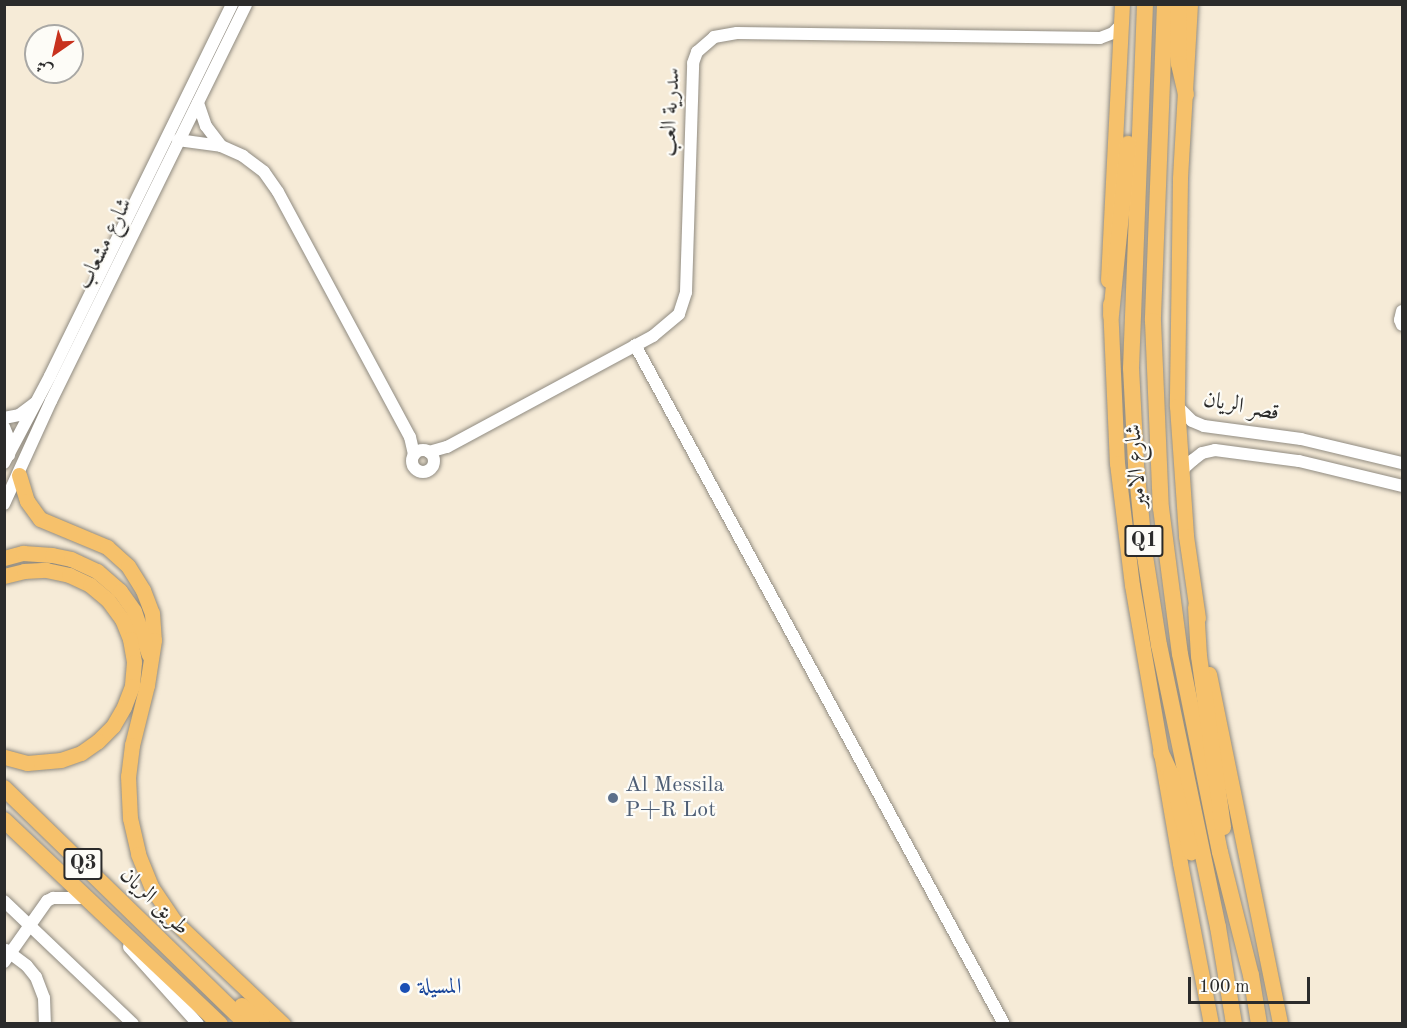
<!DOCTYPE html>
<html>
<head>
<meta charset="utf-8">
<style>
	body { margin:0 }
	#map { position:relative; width:1407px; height:1028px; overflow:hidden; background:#f6ebd7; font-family:"Old Standard TT",Amiri,serif }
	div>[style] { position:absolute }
	.roads { filter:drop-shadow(0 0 2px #908b81) drop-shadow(0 0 2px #908b81) }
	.minor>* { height:12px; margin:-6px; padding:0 6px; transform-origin:6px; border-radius:6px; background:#fff }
	.minor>.ring { margin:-6px; padding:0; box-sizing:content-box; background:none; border:12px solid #fff; border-radius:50% }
	.major>* { height:15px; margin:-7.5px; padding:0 7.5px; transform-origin:7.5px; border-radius:7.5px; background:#f6c16b }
	.highway>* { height:16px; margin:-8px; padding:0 8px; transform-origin:8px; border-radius:8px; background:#f6c16b }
	.dots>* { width:16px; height:16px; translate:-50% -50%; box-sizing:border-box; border:3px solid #fdfcf7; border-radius:50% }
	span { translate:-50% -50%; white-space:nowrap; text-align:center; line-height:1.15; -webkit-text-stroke:4.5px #fdfcf7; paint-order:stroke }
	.shield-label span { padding:2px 4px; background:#fdfcf7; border:2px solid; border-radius:4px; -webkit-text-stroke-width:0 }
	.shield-label { font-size:21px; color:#2b2b2b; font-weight:700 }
	.street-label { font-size:22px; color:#2b2b2b }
	.service-label { font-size:22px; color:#4e5e75 }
	.left { translate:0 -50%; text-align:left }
	.transit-label { font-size:22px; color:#164399 }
	.frame { position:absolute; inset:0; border:6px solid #2b2b2b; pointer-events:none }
	.north { position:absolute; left:24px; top:24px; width:60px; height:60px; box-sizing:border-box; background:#fdfcf7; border:2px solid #a9a8a5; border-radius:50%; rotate:214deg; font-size:16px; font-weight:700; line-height:24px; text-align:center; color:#2b2b2b }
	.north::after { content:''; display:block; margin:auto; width:21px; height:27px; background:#c8321e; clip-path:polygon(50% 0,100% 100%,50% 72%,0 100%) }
	.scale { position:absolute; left:1188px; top:977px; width:122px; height:27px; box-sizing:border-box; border:3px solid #2b2b2b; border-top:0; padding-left:8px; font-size:18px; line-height:21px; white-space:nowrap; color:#2b2b2b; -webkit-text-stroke:4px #fdfcf7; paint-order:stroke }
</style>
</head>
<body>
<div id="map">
	<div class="roads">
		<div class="minor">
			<i style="left:198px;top:103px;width:24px;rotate:71deg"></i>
			<i style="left:206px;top:126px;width:25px;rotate:53deg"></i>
			<i style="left:178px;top:140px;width:43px;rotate:7.9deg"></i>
			<i style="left:221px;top:146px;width:24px;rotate:24deg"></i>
			<i style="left:243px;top:156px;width:26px;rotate:37deg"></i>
			<i style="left:264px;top:172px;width:24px;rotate:55deg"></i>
			<i style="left:278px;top:192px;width:278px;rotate:61.7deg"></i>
			<i style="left:410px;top:437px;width:18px;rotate:77deg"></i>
			<i style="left:1402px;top:311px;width:9px;rotate:103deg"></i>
			<i style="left:1400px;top:320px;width:5px;rotate:68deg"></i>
			<i style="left:635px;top:345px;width:773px;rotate:61.48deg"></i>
			<i style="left:1177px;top:406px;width:21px;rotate:45deg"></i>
			<i style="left:1192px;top:421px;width:13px;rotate:23deg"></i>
			<i style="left:1204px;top:426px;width:98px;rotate:7.6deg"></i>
			<i style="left:1301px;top:439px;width:104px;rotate:13.4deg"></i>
			<i style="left:4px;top:418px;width:15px;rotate:-11deg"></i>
			<i style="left:19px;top:415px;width:20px;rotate:-37deg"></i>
			<i style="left:4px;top:427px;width:16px;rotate:68deg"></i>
			<i style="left:10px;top:442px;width:13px;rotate:94deg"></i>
			<i class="ring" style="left:412px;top:450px;width:10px;height:10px"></i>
			<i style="left:429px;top:452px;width:19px;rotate:-16deg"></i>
			<i style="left:447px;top:447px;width:234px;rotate:-28.3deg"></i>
			<i style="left:653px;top:336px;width:34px;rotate:-40deg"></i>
			<i style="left:679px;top:314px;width:23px;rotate:-72deg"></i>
			<i style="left:686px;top:292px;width:229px;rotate:-88.2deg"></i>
			<i style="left:693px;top:63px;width:12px;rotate:-70deg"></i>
			<i style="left:697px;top:52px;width:23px;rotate:-41deg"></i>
			<i style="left:714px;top:37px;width:23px;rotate:-10deg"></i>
			<i style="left:737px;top:33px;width:363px;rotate:0.8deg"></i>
			<i style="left:1100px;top:38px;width:14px;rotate:-21deg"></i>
			<i style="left:1113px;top:33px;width:13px;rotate:-45deg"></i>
			<i style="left:4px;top:463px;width:98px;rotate:-62.1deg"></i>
			<i style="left:50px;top:376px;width:414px;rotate:-63.9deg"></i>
			<i style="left:1182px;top:476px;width:8px;rotate:-76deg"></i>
			<i style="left:1184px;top:468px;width:12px;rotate:-42deg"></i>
			<i style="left:1193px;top:460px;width:11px;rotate:-38deg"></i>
			<i style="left:1202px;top:453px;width:13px;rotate:-13deg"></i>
			<i style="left:1215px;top:450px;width:85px;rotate:7.5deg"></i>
			<i style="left:1299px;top:461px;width:106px;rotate:13.6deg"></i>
			<i style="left:4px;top:504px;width:113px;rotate:-65.5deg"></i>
			<i style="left:51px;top:401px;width:442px;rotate:-63.8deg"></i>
			<i style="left:4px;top:901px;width:178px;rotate:43.6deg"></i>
			<i style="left:129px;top:947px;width:103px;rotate:48.1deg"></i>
			<i style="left:6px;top:950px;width:26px;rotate:37deg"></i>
			<i style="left:27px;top:966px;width:14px;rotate:51deg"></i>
			<i style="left:36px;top:977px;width:22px;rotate:69deg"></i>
			<i style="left:44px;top:998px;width:26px;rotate:88deg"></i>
			<i style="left:4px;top:962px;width:75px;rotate:-54.8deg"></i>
			<i style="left:47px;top:901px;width:7px;rotate:-27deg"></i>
			<i style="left:53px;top:898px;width:31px"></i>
		</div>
		<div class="major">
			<i style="left:1190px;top:4px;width:175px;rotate:93.3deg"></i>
			<i style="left:1180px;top:179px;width:227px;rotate:90.8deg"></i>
			<i style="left:1177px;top:406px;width:130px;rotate:86deg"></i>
			<i style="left:1186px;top:536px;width:83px;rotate:81.7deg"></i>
			<i style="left:1108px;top:280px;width:276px;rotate:-87.1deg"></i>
			<i style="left:1110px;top:304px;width:159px;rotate:87.5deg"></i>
			<i style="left:1117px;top:463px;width:123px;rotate:83deg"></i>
			<i style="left:1132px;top:585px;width:282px;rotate:80.2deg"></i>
			<i style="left:1180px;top:863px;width:164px;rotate:79.1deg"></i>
			<i style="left:19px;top:475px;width:27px;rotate:73deg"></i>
			<i style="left:27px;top:501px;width:22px;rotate:54deg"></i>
			<i style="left:40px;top:519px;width:73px;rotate:22.7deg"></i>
			<i style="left:107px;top:547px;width:28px;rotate:42deg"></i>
			<i style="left:128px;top:566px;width:28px;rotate:58deg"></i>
			<i style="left:143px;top:590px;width:25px;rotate:69deg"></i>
			<i style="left:152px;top:613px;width:27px;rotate:86deg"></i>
			<i style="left:154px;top:640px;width:46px;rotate:98.8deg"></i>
			<i style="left:147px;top:685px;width:62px;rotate:104deg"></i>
			<i style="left:132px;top:745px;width:31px;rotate:97deg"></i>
			<i style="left:128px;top:776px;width:42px;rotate:87.3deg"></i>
			<i style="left:130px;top:818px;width:37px;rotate:77deg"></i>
			<i style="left:138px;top:854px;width:37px;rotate:68deg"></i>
			<i style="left:152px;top:888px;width:41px;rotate:55.9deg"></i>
			<i style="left:175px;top:922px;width:149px;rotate:43.4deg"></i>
			<i style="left:4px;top:558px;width:20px;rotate:-15deg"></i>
			<i style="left:23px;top:553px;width:29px;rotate:4deg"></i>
			<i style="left:52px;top:555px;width:19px;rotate:12deg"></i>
			<i style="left:71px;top:559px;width:29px;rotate:25deg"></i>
			<i style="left:97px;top:571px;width:30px;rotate:41deg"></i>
			<i style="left:120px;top:591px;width:24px;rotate:55deg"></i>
			<i style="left:134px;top:611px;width:46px;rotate:71.2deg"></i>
			<i style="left:4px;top:576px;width:21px;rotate:-14deg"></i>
			<i style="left:24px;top:571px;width:22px;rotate:-3deg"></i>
			<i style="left:46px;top:570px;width:24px;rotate:12deg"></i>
			<i style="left:69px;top:575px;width:23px;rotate:25deg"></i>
			<i style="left:90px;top:585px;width:23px;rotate:40deg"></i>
			<i style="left:108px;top:600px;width:24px;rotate:54deg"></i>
			<i style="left:122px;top:619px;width:22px;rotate:68deg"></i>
			<i style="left:130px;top:639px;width:23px;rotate:80deg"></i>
			<i style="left:134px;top:662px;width:24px;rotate:95deg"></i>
			<i style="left:132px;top:686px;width:22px;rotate:111deg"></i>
			<i style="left:124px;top:707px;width:22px;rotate:120deg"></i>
			<i style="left:113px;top:726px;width:21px;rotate:135deg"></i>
			<i style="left:98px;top:741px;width:21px;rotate:145deg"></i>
			<i style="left:81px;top:753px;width:21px;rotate:161deg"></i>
			<i style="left:61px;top:760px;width:34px;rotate:175deg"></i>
			<i style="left:27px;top:763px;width:24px;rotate:-165deg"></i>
			<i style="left:1209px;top:674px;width:357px;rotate:78.5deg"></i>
		</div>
		<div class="highway">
			<i style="left:1145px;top:4px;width:364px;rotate:92.2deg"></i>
			<i style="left:1131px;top:368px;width:97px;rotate:87deg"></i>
			<i style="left:1136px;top:465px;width:91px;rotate:84.4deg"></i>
			<i style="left:1145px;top:556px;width:90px;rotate:81.1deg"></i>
			<i style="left:1159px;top:645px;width:288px;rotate:78.2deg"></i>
			<i style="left:1218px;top:927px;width:98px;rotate:80.6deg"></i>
			<i style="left:1165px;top:4px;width:317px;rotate:92.2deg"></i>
			<i style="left:1153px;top:321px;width:187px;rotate:87.6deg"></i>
			<i style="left:1161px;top:508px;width:147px;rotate:82.6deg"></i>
			<i style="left:1180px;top:654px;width:202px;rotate:78.6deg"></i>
			<i style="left:1220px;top:852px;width:127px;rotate:75.9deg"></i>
			<i style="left:1251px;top:975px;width:50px;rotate:80.7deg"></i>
			<i style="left:1178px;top:4px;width:60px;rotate:89deg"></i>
			<i style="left:1179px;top:64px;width:31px;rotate:77deg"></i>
			<i style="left:1111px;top:315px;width:172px;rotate:-84.3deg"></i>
			<i style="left:1196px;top:607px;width:49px;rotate:86.5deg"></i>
			<i style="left:1199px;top:656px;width:173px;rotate:82deg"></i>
			<i style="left:1161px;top:753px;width:23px;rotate:65deg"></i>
			<i style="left:1171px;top:774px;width:81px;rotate:75.6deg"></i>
			<i style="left:4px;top:788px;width:339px;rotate:44.2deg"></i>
			<i style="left:4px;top:820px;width:297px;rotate:43.4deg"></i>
			<i style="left:242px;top:1006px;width:27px;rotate:42deg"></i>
		</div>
	</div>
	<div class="dots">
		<i style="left:613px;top:798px;background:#5c6f8a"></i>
		<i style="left:405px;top:988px;background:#1a4fb4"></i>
	</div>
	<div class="shield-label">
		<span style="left:1144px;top:541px">Q1</span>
		<span style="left:83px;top:864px">Q3</span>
	</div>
	<div class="street-label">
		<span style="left:671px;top:112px;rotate:-87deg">سدرية العب</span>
		<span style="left:105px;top:244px;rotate:-64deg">شارع مشعاب</span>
		<span style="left:1241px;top:407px;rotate:11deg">قصر الريان</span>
		<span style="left:1137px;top:466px;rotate:-94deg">شارع الامير</span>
		<span style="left:154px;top:902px;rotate:44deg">طريق الريان</span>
	</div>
	<div class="service-label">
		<span class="left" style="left:625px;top:798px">Al Messila<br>P+R Lot</span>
	</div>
	<div class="transit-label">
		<span class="left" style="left:418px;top:988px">المسيلة</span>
	</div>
	<div class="frame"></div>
	<div class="north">ش</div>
	<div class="scale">100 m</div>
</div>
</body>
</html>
